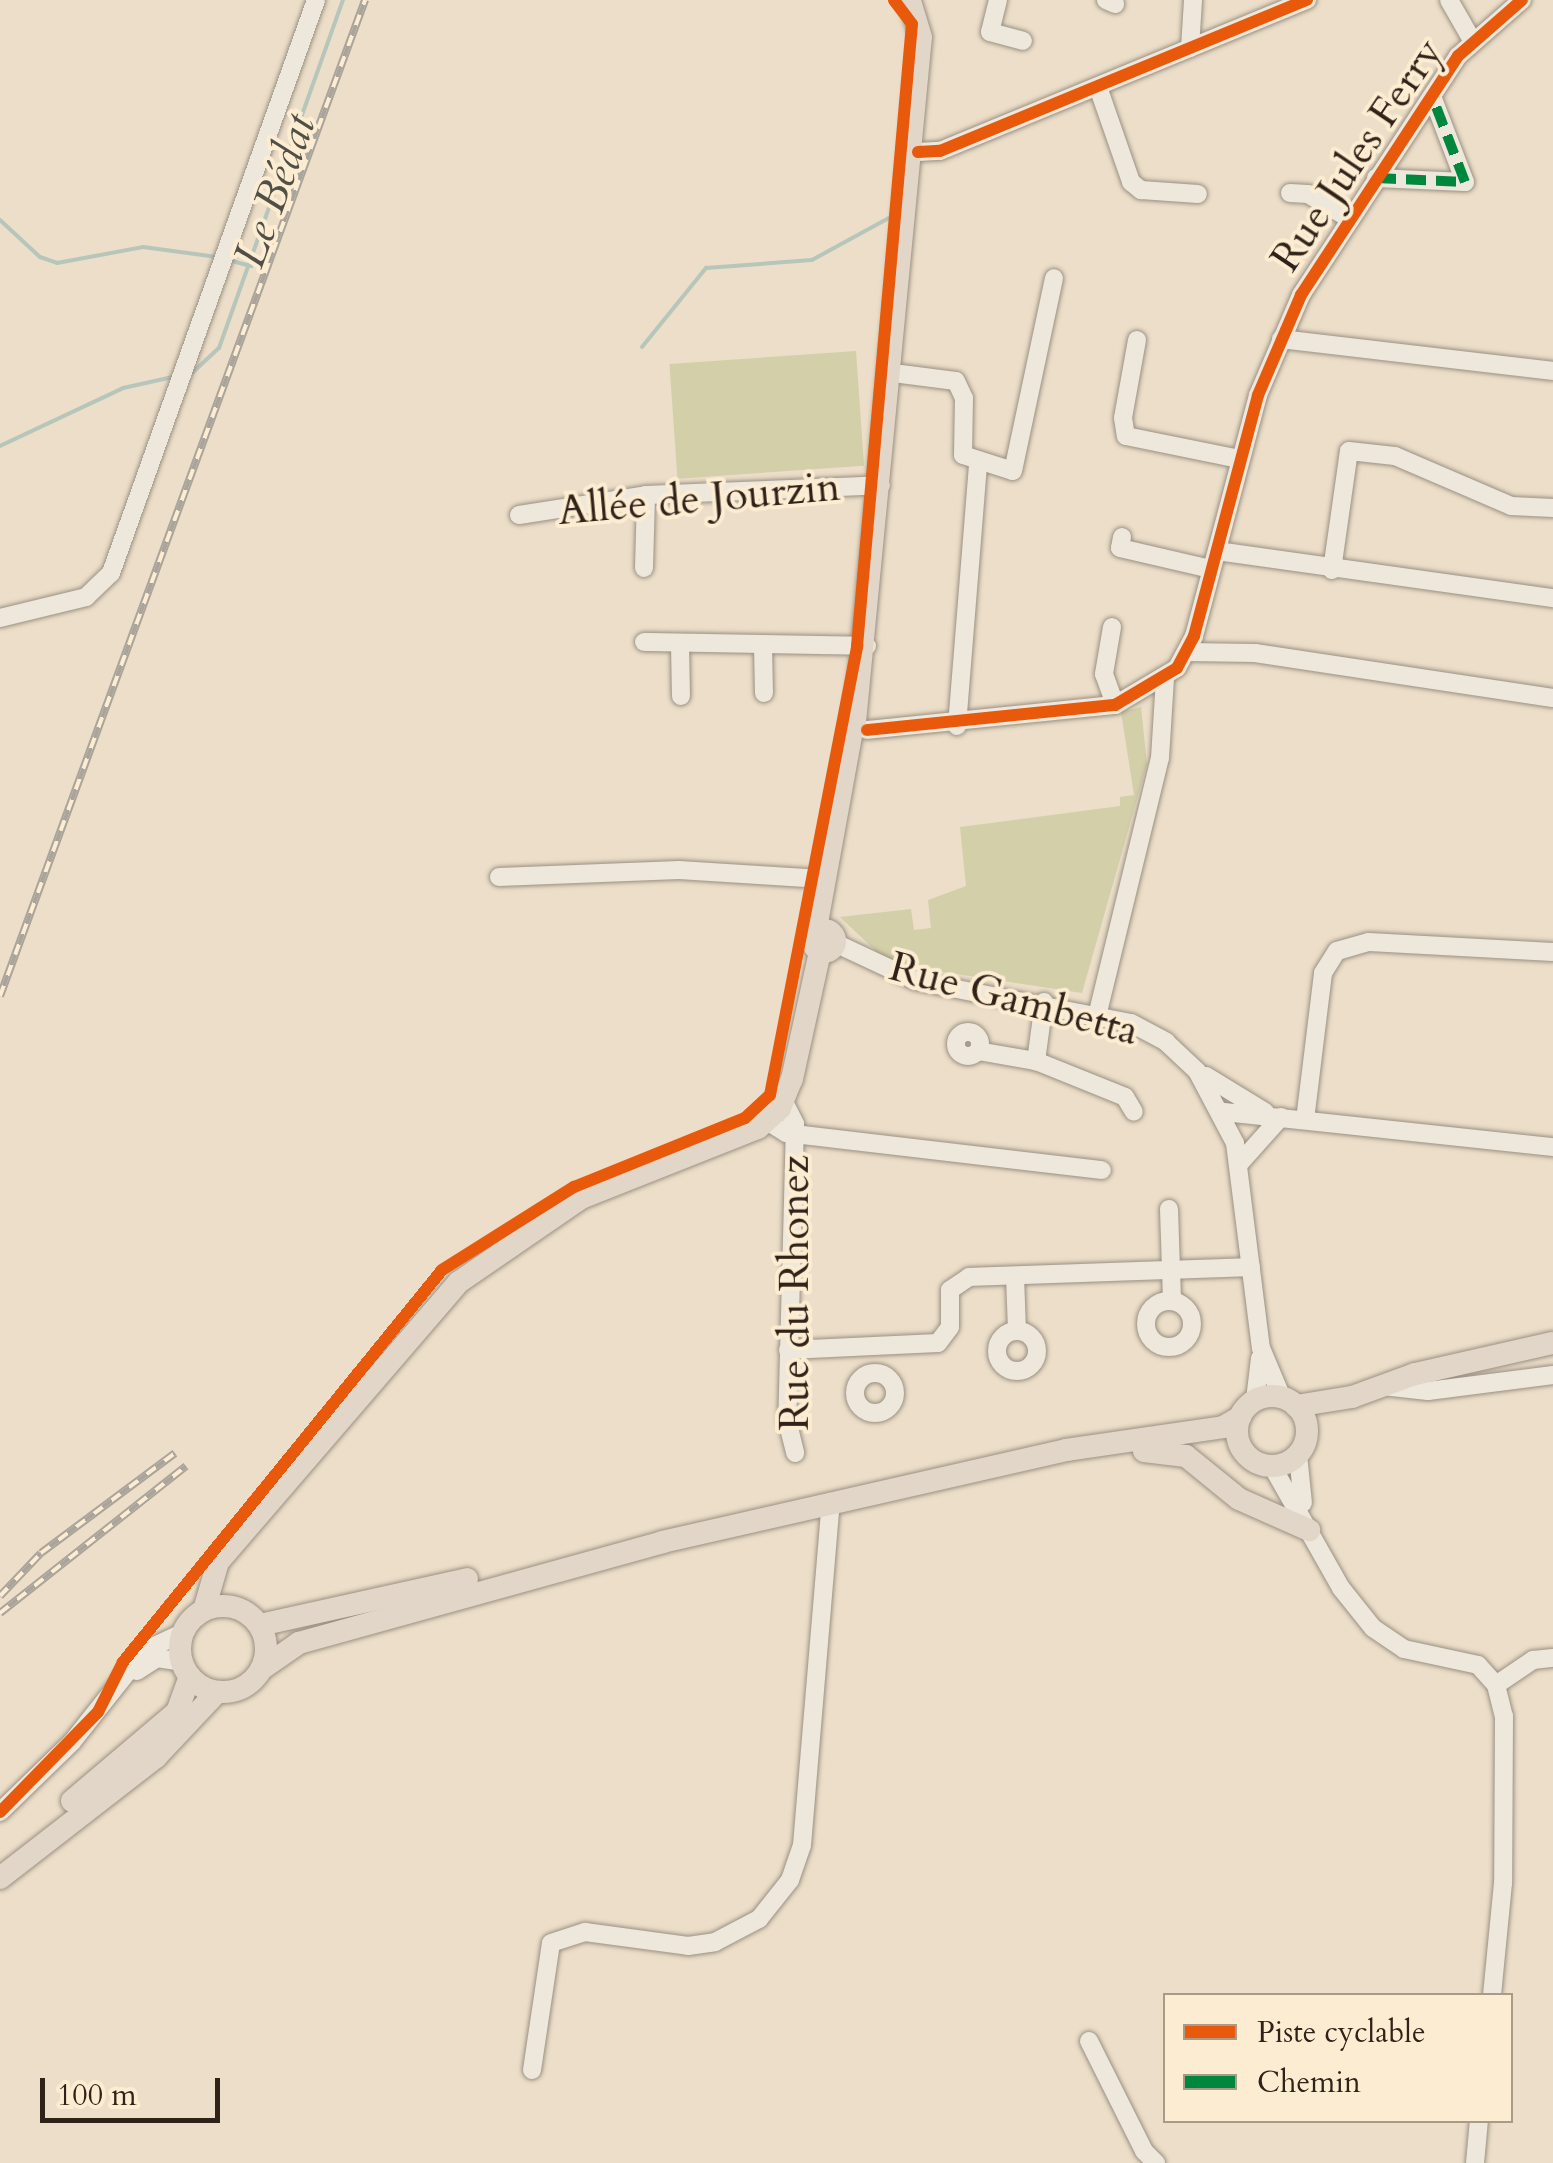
<!DOCTYPE html>
<html>
<head>
<meta charset="utf-8">
<style>
	body { margin:0 }
	#map { position:relative; width:1553px; height:2163px; overflow:hidden; background:#ecdec8; font-family:Cardo,serif }
	div>[style] { position:absolute }
	.green>* { inset:0; background:#d3cfa9; transform-origin:0 0 }
	.stream>* { height:4px; margin:-2px; padding:0 2px; transform-origin:2px; border-radius:2px; background:#b7c6bb }
	.roads { filter:drop-shadow(0 0 2px #9a9083) drop-shadow(0 0 2px #9a9083) }
	.minor>* { height:18px; margin:-9px; padding:0 9px; transform-origin:9px; border-radius:9px; background:#eee7dc }
	.minor>.ring { margin:-9px; padding:0; box-sizing:content-box; background:none; border:18px solid #eee7dc; border-radius:50% }
	.major>* { height:22px; margin:-11px; padding:0 11px; transform-origin:11px; border-radius:11px; background:#e1d6c7 }
	.major>.ring { margin:-11px; padding:0; box-sizing:content-box; background:none; border:22px solid #e1d6c7; border-radius:50% }
	.rail>* { height:8px; margin-top:-4px; transform-origin:0; background:repeating-linear-gradient(90deg,#fcecd2 0 11px,#aba49b 0 22px); box-sizing:border-box; border-block:2px solid #aba49b }
	.quiet>* { height:10px; margin-top:-5px; transform-origin:0; background:repeating-linear-gradient(90deg,#00873e 0 20px,transparent 0 30px) }
	.cycleway>* { height:12px; margin:-6px; padding:0 6px; transform-origin:6px; border-radius:6px; background:#e8590c }
	span { translate:-50% -50%; white-space:nowrap; text-align:center; line-height:1.15; -webkit-text-stroke:8px #fcecd2; paint-order:stroke }
	.street-label { font-size:42px; color:#2f2218 }
	.water-label { font-size:45px; color:#515047; font-style:italic }
	.legend { position:absolute; left:1163px; top:1993px; width:350px; height:130px; box-sizing:border-box; background:#fcecd2; border:2px solid #aa9b88; margin:0; padding:12px 18px; list-style:none; font-size:30px; color:#2f2218 }
	.legend li { display:flex; align-items:center; gap:20px; height:50px }
	.legend b { width:50px; border:2px solid #aa9b88 }
	.scale { position:absolute; left:40px; top:2078px; width:180px; height:45px; box-sizing:border-box; border:5px solid #2f2218; border-top:0; padding-left:12px; font-size:30px; line-height:35px; white-space:nowrap; color:#2f2218; -webkit-text-stroke:8px #fcecd2; paint-order:stroke }
</style>
</head>
<body>
<div id="map">
	<div class="green">
		<i style="left:856px;top:351px;width:115px;height:187px;rotate:86deg"></i>
		<i style="clip-path:polygon(1141px 707px,1147px 764px,1082px 993px,910px 967px,880px 955px,840px 917px,911px 909px,914px 930px,931px 928px,928px 900px,966px 886px,960px 827px,1120px 806px,1120px 797px,1134px 795px,1121px 712px)"></i>
	</div>
	<div class="stream">
		<i style="left:0;top:220px;width:54px;rotate:42.8deg"></i>
		<i style="left:40px;top:257px;width:18px;rotate:19deg"></i>
		<i style="left:57px;top:263px;width:87px;rotate:-10.5deg"></i>
		<i style="left:143px;top:247px;width:75px;rotate:7.7deg"></i>
		<i style="left:232px;top:261px;width:20px;rotate:15deg"></i>
		<i style="left:642px;top:347px;width:102px;rotate:-51deg"></i>
		<i style="left:706px;top:268px;width:106px;rotate:-4.3deg"></i>
		<i style="left:812px;top:260px;width:96px;rotate:-28.7deg"></i>
		<i style="left:192px;top:373px;width:37px;rotate:-43deg"></i>
		<i style="left:219px;top:348px;width:369px;rotate:-70.4deg"></i>
		<i style="left:0;top:446px;width:136px;rotate:-25.2deg"></i>
		<i style="left:123px;top:388px;width:51px;rotate:-12.4deg"></i>
	</div>
	<div class="roads">
		<div class="minor">
			<i style="left:998px;top:0;width:33px;rotate:104deg"></i>
			<i style="left:990px;top:32px;width:34px;rotate:15deg"></i>
			<i style="left:1106px;top:0;width:10px;rotate:24deg"></i>
			<i style="left:1449px;top:0;width:46px;rotate:60.1deg"></i>
			<i style="left:1190px;top:48px;width:48px;rotate:-86.4deg"></i>
			<i style="left:1098px;top:87px;width:101px;rotate:70.8deg"></i>
			<i style="left:1131px;top:182px;width:13px;rotate:39deg"></i>
			<i style="left:1141px;top:190px;width:57px;rotate:4deg"></i>
			<i style="left:918px;top:152px;width:22px;rotate:-3deg"></i>
			<i style="left:940px;top:151px;width:397px;rotate:-22.4deg"></i>
			<i style="left:1376px;top:178px;width:89px;rotate:2.6deg"></i>
			<i style="left:1465px;top:182px;width:92px;rotate:-111deg"></i>
			<i style="left:1290px;top:193px;width:18px;rotate:3deg"></i>
			<i style="left:1308px;top:194px;width:49px;rotate:30.8deg"></i>
			<i style="left:1281px;top:339px;width:274px;rotate:6.7deg"></i>
			<i style="left:1137px;top:340px;width:79px;rotate:100.2deg"></i>
			<i style="left:1123px;top:418px;width:18px;rotate:81deg"></i>
			<i style="left:1126px;top:436px;width:115px;rotate:11.5deg"></i>
			<i style="left:901px;top:374px;width:55px;rotate:7.3deg"></i>
			<i style="left:956px;top:381px;width:19px;rotate:65deg"></i>
			<i style="left:964px;top:398px;width:57px;rotate:91deg"></i>
			<i style="left:963px;top:455px;width:52px;rotate:17.7deg"></i>
			<i style="left:1013px;top:471px;width:197px;rotate:-78deg"></i>
			<i style="left:519px;top:515px;width:129px;rotate:-8.9deg"></i>
			<i style="left:646px;top:495px;width:235px;rotate:-2.4deg"></i>
			<i style="left:1122px;top:537px;width:11px;rotate:100deg"></i>
			<i style="left:1120px;top:548px;width:93px;rotate:13deg"></i>
			<i style="left:1217px;top:551px;width:339px;rotate:8deg"></i>
			<i style="left:644px;top:568px;width:73px;rotate:-88.4deg"></i>
			<i style="left:1332px;top:570px;width:120px;rotate:-81.9deg"></i>
			<i style="left:1349px;top:451px;width:46px;rotate:6.2deg"></i>
			<i style="left:1395px;top:456px;width:126px;rotate:23.3deg"></i>
			<i style="left:1511px;top:506px;width:42px;rotate:2.7deg"></i>
			<i style="left:0;top:618px;width:89px;rotate:-13.7deg"></i>
			<i style="left:86px;top:597px;width:35px;rotate:-44deg"></i>
			<i style="left:111px;top:573px;width:609px;rotate:-70.31deg"></i>
			<i style="left:1112px;top:627px;width:48px;rotate:99.7deg"></i>
			<i style="left:1104px;top:674px;width:33px;rotate:70deg"></i>
			<i style="left:644px;top:642px;width:223px;rotate:1deg"></i>
			<i style="left:680px;top:645px;width:51px;rotate:88.9deg"></i>
			<i style="left:763px;top:646px;width:47px;rotate:88.8deg"></i>
			<i style="left:1187px;top:652px;width:68px;rotate:0.8deg"></i>
			<i style="left:1255px;top:653px;width:301px;rotate:8.6deg"></i>
			<i style="left:957px;top:726px;width:263px;rotate:-85.4deg"></i>
			<i style="left:867px;top:730px;width:249px;rotate:-5.8deg"></i>
			<i style="left:1115px;top:705px;width:72px;rotate:-30.8deg"></i>
			<i style="left:1177px;top:668px;width:36px;rotate:-62deg"></i>
			<i style="left:1194px;top:636px;width:249px;rotate:-75.1deg"></i>
			<i style="left:1258px;top:395px;width:109px;rotate:-66.7deg"></i>
			<i style="left:1301px;top:295px;width:286px;rotate:-56.7deg"></i>
			<i style="left:1458px;top:56px;width:85px;rotate:-41.2deg"></i>
			<i style="left:499px;top:877px;width:180px;rotate:-2.2deg"></i>
			<i style="left:679px;top:870px;width:143px;rotate:3.6deg"></i>
			<i style="left:835px;top:943px;width:89px;rotate:25.1deg"></i>
			<i style="left:916px;top:981px;width:219px;rotate:11.1deg"></i>
			<i style="left:1131px;top:1023px;width:40px;rotate:28deg"></i>
			<i style="left:1166px;top:1042px;width:42px;rotate:43.1deg"></i>
			<i style="left:1197px;top:1071px;width:81px;rotate:62.2deg"></i>
			<i style="left:1235px;top:1143px;width:207px;rotate:82.8deg"></i>
			<i style="left:1261px;top:1348px;width:54px;rotate:67.2deg"></i>
			<i style="left:1044px;top:1002px;width:60px;rotate:97.7deg"></i>
			<i style="left:1036px;top:1061px;width:96px;rotate:22deg"></i>
			<i style="left:1125px;top:1097px;width:17px;rotate:59deg"></i>
			<i style="left:1098px;top:1012px;width:261px;rotate:-76.3deg"></i>
			<i style="left:1160px;top:758px;width:79px;rotate:-86.4deg"></i>
			<i class="ring" style="left:956px;top:1032px;width:6px;height:6px"></i>
			<i style="left:978px;top:1051px;width:59px;rotate:9.8deg"></i>
			<i style="left:1206px;top:1076px;width:69px;rotate:31.4deg"></i>
			<i style="left:783px;top:1100px;width:27px;rotate:63deg"></i>
			<i style="left:795px;top:1124px;width:296px;rotate:91.5deg"></i>
			<i style="left:787px;top:1420px;width:34px;rotate:76deg"></i>
			<i style="left:1224px;top:1112px;width:331px;rotate:6.1deg"></i>
			<i style="left:1305px;top:1120px;width:148px;rotate:-83deg"></i>
			<i style="left:1323px;top:973px;width:26px;rotate:-58deg"></i>
			<i style="left:1337px;top:951px;width:33px;rotate:-16deg"></i>
			<i style="left:1369px;top:942px;width:184px;rotate:3.1deg"></i>
			<i style="left:767px;top:1121px;width:22px;rotate:32deg"></i>
			<i style="left:786px;top:1133px;width:318px;rotate:6.7deg"></i>
			<i style="left:1239px;top:1164px;width:63px;rotate:-48.2deg"></i>
			<i style="left:1169px;top:1209px;width:92px;rotate:88.1deg"></i>
			<i style="left:1015px;top:1276px;width:55px;rotate:87.9deg"></i>
			<i class="ring" style="left:1146px;top:1301px;width:28px;height:28px"></i>
			<i class="ring" style="left:997px;top:1331px;width:22px;height:22px"></i>
			<i style="left:788px;top:1350px;width:150px;rotate:-2.7deg"></i>
			<i style="left:938px;top:1343px;width:20px;rotate:-53deg"></i>
			<i style="left:950px;top:1327px;width:37px;rotate:-90deg"></i>
			<i style="left:950px;top:1290px;width:23px;rotate:-34deg"></i>
			<i style="left:969px;top:1277px;width:282px;rotate:-2deg"></i>
			<i class="ring" style="left:855px;top:1373px;width:22px;height:22px"></i>
			<i style="left:1383px;top:1386px;width:45px;rotate:6.3deg"></i>
			<i style="left:1428px;top:1391px;width:126px;rotate:-7.3deg"></i>
			<i style="left:1255px;top:1400px;width:42px;rotate:-83.2deg"></i>
			<i style="left:1298px;top:1455px;width:48px;rotate:84.1deg"></i>
			<i style="left:1272px;top:1466px;width:140px;rotate:60.5deg"></i>
			<i style="left:1341px;top:1588px;width:51px;rotate:51.3deg"></i>
			<i style="left:1373px;top:1628px;width:37px;rotate:34deg"></i>
			<i style="left:1404px;top:1649px;width:76px;rotate:12.2deg"></i>
			<i style="left:1478px;top:1665px;width:27px;rotate:48deg"></i>
			<i style="left:1496px;top:1685px;width:32px;rotate:76deg"></i>
			<i style="left:1504px;top:1716px;width:167px;rotate:90.3deg"></i>
			<i style="left:1503px;top:1883px;width:114px;rotate:95.6deg"></i>
			<i style="left:137px;top:1671px;width:24px;rotate:-33deg"></i>
			<i style="left:157px;top:1658px;width:25px;rotate:9deg"></i>
			<i style="left:1496px;top:1685px;width:45px;rotate:-34deg"></i>
			<i style="left:1533px;top:1660px;width:20px;rotate:-6deg"></i>
			<i style="left:0;top:1812px;width:100px;rotate:-44.2deg"></i>
			<i style="left:72px;top:1742px;width:116px;rotate:-51.6deg"></i>
			<i style="left:144px;top:1651px;width:42px;rotate:-25.3deg"></i>
			<i style="left:1089px;top:2041px;width:123px;rotate:63.4deg"></i>
			<i style="left:1144px;top:2151px;width:17px;rotate:45deg"></i>
			<i style="left:532px;top:2070px;width:128px;rotate:-81.5deg"></i>
			<i style="left:551px;top:1943px;width:36px;rotate:-18deg"></i>
			<i style="left:585px;top:1932px;width:104px;rotate:7.7deg"></i>
			<i style="left:688px;top:1946px;width:27px;rotate:-8deg"></i>
			<i style="left:715px;top:1942px;width:50px;rotate:-27.6deg"></i>
			<i style="left:759px;top:1919px;width:50px;rotate:-51.5deg"></i>
			<i style="left:790px;top:1880px;width:37px;rotate:-71deg"></i>
			<i style="left:802px;top:1845px;width:344px;rotate:-85.2deg"></i>
			<i style="left:1475px;top:2163px;width:43px;rotate:-84.7deg"></i>
		</div>
		<div class="major">
			<i style="left:855px;top:722px;width:688px;rotate:-84.5deg"></i>
			<i style="left:921px;top:37px;width:39px;rotate:-107deg"></i>
			<i class="ring" style="left:813px;top:930px;width:0;height:0"></i>
			<i style="left:815px;top:934px;width:202px;rotate:-79.7deg"></i>
			<i class="ring" style="left:1237px;top:1396px;width:48px;height:48px"></i>
			<i style="left:1296px;top:1406px;width:57px;rotate:-9.1deg"></i>
			<i style="left:1352px;top:1397px;width:67px;rotate:-20.1deg"></i>
			<i style="left:1415px;top:1374px;width:141px;rotate:-12.7deg"></i>
			<i style="left:1144px;top:1451px;width:42px;rotate:6.8deg"></i>
			<i style="left:1186px;top:1456px;width:68px;rotate:39.1deg"></i>
			<i style="left:1239px;top:1499px;width:77px;rotate:23.9deg"></i>
			<i class="ring" style="left:180px;top:1606px;width:64px;height:64px"></i>
			<i style="left:204px;top:1610px;width:50px;rotate:-73.7deg"></i>
			<i style="left:218px;top:1562px;width:369px;rotate:-49.3deg"></i>
			<i style="left:459px;top:1282px;width:148px;rotate:-34.5deg"></i>
			<i style="left:581px;top:1198px;width:190px;rotate:-21.6deg"></i>
			<i style="left:758px;top:1128px;width:30px;rotate:-42deg"></i>
			<i style="left:780px;top:1108px;width:31px;rotate:-68deg"></i>
			<i style="left:792px;top:1079px;width:130px;rotate:-77.6deg"></i>
			<i style="left:260px;top:1625px;width:212px;rotate:-12.5deg"></i>
			<i style="left:263px;top:1668px;width:44px;rotate:-34.8deg"></i>
			<i style="left:299px;top:1643px;width:377px;rotate:-15.5deg"></i>
			<i style="left:662px;top:1542px;width:414px;rotate:-12.8deg"></i>
			<i style="left:1066px;top:1450px;width:159px;rotate:-8.3deg"></i>
			<i style="left:1223px;top:1427px;width:20px;rotate:-30deg"></i>
			<i style="left:72px;top:1801px;width:138px;rotate:-40.3deg"></i>
			<i style="left:177px;top:1712px;width:37px;rotate:-70deg"></i>
			<i style="left:0;top:1878px;width:197px;rotate:-37.8deg"></i>
			<i style="left:156px;top:1757px;width:89px;rotate:-46.8deg"></i>
		</div>
	</div>
	<div class="rail">
		<i style="left:0;top:996px;width:1061px;rotate:-69.87deg"></i>
		<i style="left:0;top:1596px;width:59px;rotate:-46.4deg"></i>
		<i style="left:41px;top:1553px;width:167px;rotate:-36.7deg"></i>
		<i style="left:0;top:1613px;width:237px;rotate:-38.3deg"></i>
	</div>
	<div class="quiet">
		<i style="left:1376px;top:178px;width:89px;rotate:2.6deg"></i>
		<i style="left:1465px;top:182px;width:92px;rotate:-111deg"></i>
	</div>
	<div class="cycleway">
		<i style="left:918px;top:152px;width:22px;rotate:-3deg"></i>
		<i style="left:940px;top:151px;width:397px;rotate:-22.4deg"></i>
		<i style="left:867px;top:730px;width:249px;rotate:-5.8deg"></i>
		<i style="left:1115px;top:705px;width:72px;rotate:-30.8deg"></i>
		<i style="left:1177px;top:668px;width:36px;rotate:-62deg"></i>
		<i style="left:1194px;top:636px;width:249px;rotate:-75.1deg"></i>
		<i style="left:1258px;top:395px;width:109px;rotate:-66.7deg"></i>
		<i style="left:1301px;top:295px;width:286px;rotate:-56.7deg"></i>
		<i style="left:1458px;top:56px;width:85px;rotate:-41.2deg"></i>
		<i style="left:0;top:1812px;width:140px;rotate:-45.6deg"></i>
		<i style="left:98px;top:1712px;width:56px;rotate:-63.4deg"></i>
		<i style="left:123px;top:1662px;width:505px;rotate:-50.86deg"></i>
		<i style="left:442px;top:1270px;width:156px;rotate:-32.2deg"></i>
		<i style="left:574px;top:1187px;width:184px;rotate:-22deg"></i>
		<i style="left:745px;top:1118px;width:34px;rotate:-43deg"></i>
		<i style="left:770px;top:1095px;width:457px;rotate:-79deg"></i>
		<i style="left:857px;top:646px;width:624px;rotate:-84.95deg"></i>
		<i style="left:912px;top:24px;width:30px;rotate:-127deg"></i>
	</div>
	<div class="street-label">
		<span style="left:1357px;top:155px;rotate:-56deg">Rue Jules Ferry</span>
		<span style="left:699px;top:499px;rotate:-5deg">Allée de Jourzin</span>
		<span style="left:1014px;top:999px;rotate:15deg">Rue Gambetta</span>
		<span style="left:795px;top:1293px;rotate:-90deg">Rue du Rhonez</span>
	</div>
	<div class="water-label">
		<span style="left:275px;top:191px;rotate:-70deg">Le Bédat</span>
	</div>
	<ul class="legend">
	<li><b style="height:12px;background:#e8590c"></b>Piste cyclable</li>
	<li><b style="height:12px;background:#00873e"></b>Chemin</li>
	</ul>
	<div class="scale">100 m</div>
</div>
</body>
</html>
